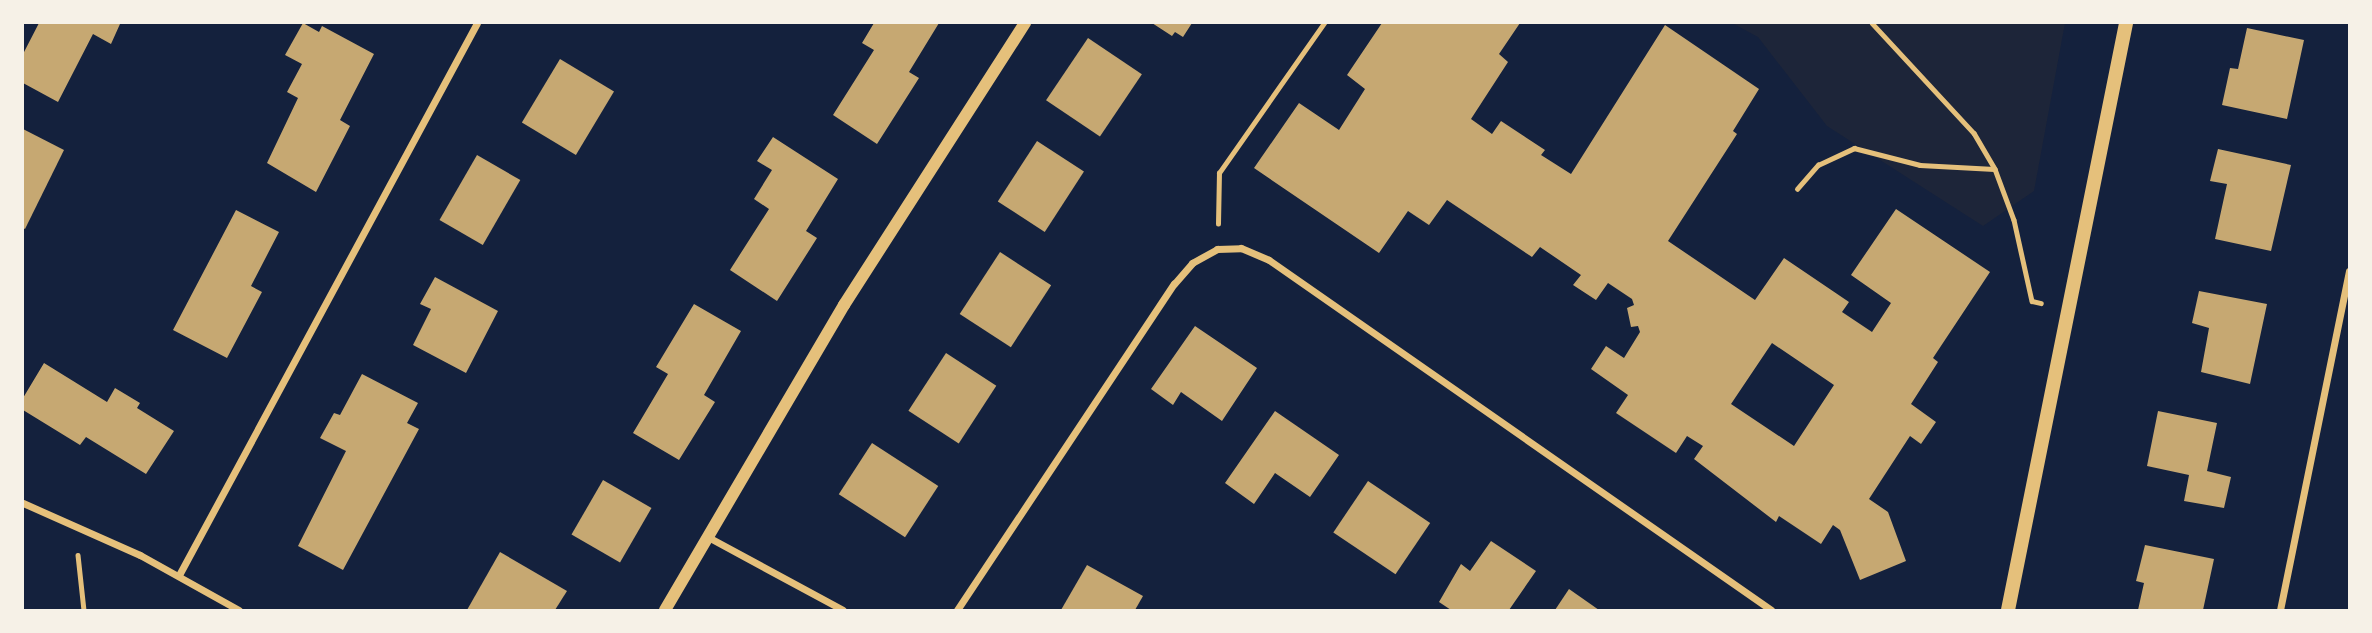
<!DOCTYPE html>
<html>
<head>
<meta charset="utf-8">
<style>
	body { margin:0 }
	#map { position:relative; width:2372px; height:633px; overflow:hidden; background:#14213d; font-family:Mulish,sans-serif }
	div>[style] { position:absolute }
	.green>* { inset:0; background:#1d2539 }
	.building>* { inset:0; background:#c6a872; transform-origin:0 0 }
	.path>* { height:4.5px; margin:-2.25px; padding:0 2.25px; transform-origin:2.25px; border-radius:2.25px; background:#e5c07b }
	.minor>* { height:7px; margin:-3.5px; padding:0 3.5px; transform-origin:3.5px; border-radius:3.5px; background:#e5c07b }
	.tertiary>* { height:12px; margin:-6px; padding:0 6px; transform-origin:6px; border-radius:6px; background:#e5c07b }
	.secondary>* { height:14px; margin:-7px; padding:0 7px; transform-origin:7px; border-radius:7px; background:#e5c07b }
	span { translate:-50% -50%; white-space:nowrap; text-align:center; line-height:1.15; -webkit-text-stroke:5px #f6f1e7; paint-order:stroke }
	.frame { position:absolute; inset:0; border:24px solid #f6f1e7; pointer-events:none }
</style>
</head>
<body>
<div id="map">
	<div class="green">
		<i style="clip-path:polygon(1732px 23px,2065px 23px,2034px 191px,1983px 226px,1827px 126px,1758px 37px)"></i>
	</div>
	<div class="building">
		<i style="clip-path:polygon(39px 23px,119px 23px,120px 24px,111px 44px,93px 34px,58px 102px,23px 83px,23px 54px)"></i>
		<i style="clip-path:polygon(303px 23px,319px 32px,322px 26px,374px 54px,340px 120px,350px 126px,316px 192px,267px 163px,298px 98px,287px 92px,302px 64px,285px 55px)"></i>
		<i style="clip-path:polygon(874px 23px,939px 23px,909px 72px,919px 78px,877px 144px,833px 115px,874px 50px,862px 43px)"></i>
		<i style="clip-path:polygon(1152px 23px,1192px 23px,1183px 37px,1175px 32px,1172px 36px)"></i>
		<i style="clip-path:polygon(evenodd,1382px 23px,1520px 23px,1499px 54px,1508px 62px,1471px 119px,1492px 134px,1501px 121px,1545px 150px,1541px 155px,1571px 174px,1665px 25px,1759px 89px,1733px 131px,1737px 134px,1668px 241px,1755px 300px,1784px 258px,1849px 302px,1842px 312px,1872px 332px,1891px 303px,1851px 275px,1896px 209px,1990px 272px,1933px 358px,1938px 362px,1911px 404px,1936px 422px,1921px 444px,1910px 436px,1869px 499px,1888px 512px,1906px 561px,1860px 580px,1840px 530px,1833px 525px,1821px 544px,1779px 516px,1776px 522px,1694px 459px,1703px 446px,1687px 436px,1676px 453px,1616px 413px,1628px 395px,1591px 369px,1606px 346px,1624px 358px,1640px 332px,1638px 326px,1631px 327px,1627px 308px,1634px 305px,1632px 299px,1608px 283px,1596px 300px,1573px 285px,1581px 275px,1540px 247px,1532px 257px,1447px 200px,1429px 225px,1408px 211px,1379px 253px,1254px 168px,1299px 103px,1339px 130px,1365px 89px,1347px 75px,1382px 23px,1772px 343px,1834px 385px,1794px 446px,1731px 404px,1772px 343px)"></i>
		<i style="clip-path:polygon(2247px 28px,2304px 40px,2287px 119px,2222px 105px,2230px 68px,2238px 69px)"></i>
		<i style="left:1088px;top:38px;width:65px;height:75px;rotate:34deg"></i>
		<i style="left:560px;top:59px;width:63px;height:74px;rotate:31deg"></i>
		<i style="clip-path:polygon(23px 129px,64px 150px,25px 229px,23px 228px)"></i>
		<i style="clip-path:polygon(773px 137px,838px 179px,806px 231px,817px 238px,777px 301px,730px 270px,769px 209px,754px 199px,772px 170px,757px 161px)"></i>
		<i style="left:1037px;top:141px;width:56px;height:72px;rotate:33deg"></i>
		<i style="clip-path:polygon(2218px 149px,2291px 165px,2271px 251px,2215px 239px,2227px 184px,2210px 181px)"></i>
		<i style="left:477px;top:155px;width:50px;height:75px;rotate:30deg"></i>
		<i style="clip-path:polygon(236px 210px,279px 232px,251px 286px,262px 292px,227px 358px,173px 330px)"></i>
		<i style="left:1000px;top:252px;width:61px;height:74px;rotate:33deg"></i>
		<i style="clip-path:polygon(435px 277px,498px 311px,466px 373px,413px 345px,431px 309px,420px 304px)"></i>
		<i style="clip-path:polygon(2199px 291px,2267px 304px,2250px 384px,2201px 372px,2209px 328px,2192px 323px)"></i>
		<i style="clip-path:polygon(694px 304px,741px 331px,704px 395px,715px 402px,679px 460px,633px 433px,668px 374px,656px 367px)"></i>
		<i style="clip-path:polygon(1195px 326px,1257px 368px,1222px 421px,1181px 392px,1173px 405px,1151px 389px)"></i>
		<i style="left:946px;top:353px;width:60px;height:69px;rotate:33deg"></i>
		<i style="clip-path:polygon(44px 363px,107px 402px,115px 388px,140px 403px,137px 408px,174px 431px,146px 474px,86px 437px,80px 445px,23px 410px,23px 398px)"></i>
		<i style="clip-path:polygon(362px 374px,418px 403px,407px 423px,419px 429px,343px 570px,298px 546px,346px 451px,320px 438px,334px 413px,340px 415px)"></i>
		<i style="clip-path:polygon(1275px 411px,1339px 455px,1310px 497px,1275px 473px,1254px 504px,1225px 483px)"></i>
		<i style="clip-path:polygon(2158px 411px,2217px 423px,2207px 471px,2231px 477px,2224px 508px,2184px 501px,2189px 475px,2147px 466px)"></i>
		<i style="left:872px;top:443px;width:79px;height:61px;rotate:33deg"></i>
		<i style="left:603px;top:480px;width:56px;height:63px;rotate:30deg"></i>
		<i style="left:1368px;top:481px;width:75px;height:62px;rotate:34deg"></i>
		<i style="clip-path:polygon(1491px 541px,1536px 571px,1509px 610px,1451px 610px,1439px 602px,1461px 564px,1470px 571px)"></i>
		<i style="clip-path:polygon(2145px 545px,2214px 559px,2203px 610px,2138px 610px,2144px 583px,2136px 581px)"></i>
		<i style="clip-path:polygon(500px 552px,567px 591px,555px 610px,467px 610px)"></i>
		<i style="clip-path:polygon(1087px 565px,1143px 596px,1135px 610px,1061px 610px)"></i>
		<i style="clip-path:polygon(1569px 589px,1599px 610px,1555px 610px)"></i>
	</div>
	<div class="path">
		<i style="left:1872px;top:23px;width:150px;rotate:47.2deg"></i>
		<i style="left:1974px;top:133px;width:42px;rotate:59.7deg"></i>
		<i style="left:1995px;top:169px;width:54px;rotate:69.6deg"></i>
		<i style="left:2014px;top:220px;width:83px;rotate:77.5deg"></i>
		<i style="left:2032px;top:301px;width:9px;rotate:13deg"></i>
		<i style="left:1797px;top:189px;width:32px;rotate:-49deg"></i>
		<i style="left:1818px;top:165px;width:40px;rotate:-25deg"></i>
		<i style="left:1854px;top:148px;width:68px;rotate:14.4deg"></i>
		<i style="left:1920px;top:165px;width:74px;rotate:3.1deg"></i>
		<i style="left:1218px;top:224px;width:51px;rotate:-88.9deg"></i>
		<i style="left:1219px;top:173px;width:183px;rotate:-55deg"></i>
		<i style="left:78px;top:555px;width:55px;rotate:83.8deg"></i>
	</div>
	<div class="minor">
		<i style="left:23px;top:503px;width:128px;rotate:24deg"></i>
		<i style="left:140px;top:555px;width:113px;rotate:29.1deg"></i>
		<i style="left:708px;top:537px;width:153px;rotate:28.4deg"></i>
		<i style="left:179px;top:575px;width:627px;rotate:-61.64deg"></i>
		<i style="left:957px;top:610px;width:392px;rotate:-56.4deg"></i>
		<i style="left:1174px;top:284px;width:28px;rotate:-49deg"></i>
		<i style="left:1192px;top:263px;width:29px;rotate:-29deg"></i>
		<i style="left:1217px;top:249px;width:24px;rotate:-2deg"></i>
		<i style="left:1241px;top:248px;width:30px;rotate:23deg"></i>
		<i style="left:1269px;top:260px;width:612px;rotate:34.88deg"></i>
		<i style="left:2280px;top:610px;width:346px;rotate:-78.5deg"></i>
	</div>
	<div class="tertiary">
		<i style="left:665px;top:610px;width:354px;rotate:-59.6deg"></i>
		<i style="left:844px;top:305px;width:335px;rotate:-57.3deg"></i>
	</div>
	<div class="secondary">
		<i style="left:2008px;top:610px;width:599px;rotate:-78.63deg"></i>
	</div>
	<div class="frame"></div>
</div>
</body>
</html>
